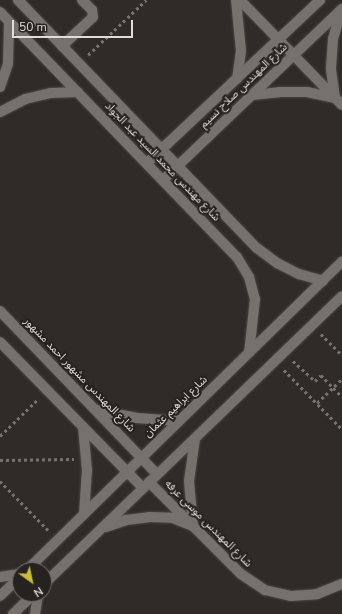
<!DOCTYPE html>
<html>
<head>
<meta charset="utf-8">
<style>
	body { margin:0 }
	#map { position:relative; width:342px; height:614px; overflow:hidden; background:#302b28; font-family:"Nunito Sans","Noto Sans Arabic",sans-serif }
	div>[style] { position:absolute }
	.path>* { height:2.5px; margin-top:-1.25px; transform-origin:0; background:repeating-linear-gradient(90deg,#76726f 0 3px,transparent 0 6px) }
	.roads { filter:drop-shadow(0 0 1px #4c4845) drop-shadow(0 0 1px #4c4845) }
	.minor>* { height:10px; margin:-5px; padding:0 5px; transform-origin:5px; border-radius:5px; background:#76716d }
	span { translate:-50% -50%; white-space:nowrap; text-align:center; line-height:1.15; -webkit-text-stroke:4px #26221f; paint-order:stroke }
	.street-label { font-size:11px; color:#dfdcda }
	.north { position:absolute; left:12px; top:562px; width:40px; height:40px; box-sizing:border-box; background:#26221f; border:1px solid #706c6a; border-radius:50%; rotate:147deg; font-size:11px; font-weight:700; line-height:16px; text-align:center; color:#dfdcda }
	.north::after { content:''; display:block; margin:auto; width:14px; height:18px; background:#c7bb3c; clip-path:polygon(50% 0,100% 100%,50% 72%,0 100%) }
	.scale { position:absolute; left:12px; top:20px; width:121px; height:18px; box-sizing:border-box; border:2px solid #dfdcda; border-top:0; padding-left:5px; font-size:12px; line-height:14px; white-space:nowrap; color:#dfdcda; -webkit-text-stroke:3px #26221f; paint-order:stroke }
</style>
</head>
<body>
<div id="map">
	<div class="path">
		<i style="left:88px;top:55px;width:80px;rotate:-43.5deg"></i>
		<i style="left:321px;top:334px;width:30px;rotate:45deg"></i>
		<i style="left:293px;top:361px;width:30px;rotate:42deg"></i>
		<i style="left:315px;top:381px;width:8px;rotate:-45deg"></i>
		<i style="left:321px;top:375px;width:30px;rotate:46deg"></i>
		<i style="left:284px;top:370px;width:83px;rotate:45.5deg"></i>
		<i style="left:317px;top:403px;width:35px;rotate:-44deg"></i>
		<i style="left:0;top:436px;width:53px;rotate:-44.2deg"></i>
		<i style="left:0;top:460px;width:74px;rotate:-0.8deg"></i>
		<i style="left:0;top:481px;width:71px;rotate:45.6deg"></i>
	</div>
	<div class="roads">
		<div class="minor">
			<i style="left:18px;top:0;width:344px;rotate:46.1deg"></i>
			<i style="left:257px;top:248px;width:25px;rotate:37deg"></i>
			<i style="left:277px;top:263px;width:25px;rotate:27deg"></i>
			<i style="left:299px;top:274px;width:25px;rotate:16deg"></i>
			<i style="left:236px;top:0;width:51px;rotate:84.4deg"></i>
			<i style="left:241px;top:51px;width:28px;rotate:98deg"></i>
			<i style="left:240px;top:0;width:146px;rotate:45.8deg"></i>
			<i style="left:0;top:12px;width:341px;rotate:46deg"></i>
			<i style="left:237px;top:257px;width:23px;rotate:59deg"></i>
			<i style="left:249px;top:277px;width:23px;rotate:75deg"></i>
			<i style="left:255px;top:299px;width:54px;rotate:96.3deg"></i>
			<i style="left:62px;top:46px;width:42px;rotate:-43.1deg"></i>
			<i style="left:93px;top:17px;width:7px;rotate:-98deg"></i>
			<i style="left:92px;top:10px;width:14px;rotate:-135deg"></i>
			<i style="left:0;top:87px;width:24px;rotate:-71deg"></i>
			<i style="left:8px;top:64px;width:42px;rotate:-88.6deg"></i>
			<i style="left:252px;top:95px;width:27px;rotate:-6deg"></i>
			<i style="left:279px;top:92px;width:28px"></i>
			<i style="left:307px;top:92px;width:29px;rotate:12deg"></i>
			<i style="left:335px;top:98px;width:30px;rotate:-98deg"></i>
			<i style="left:331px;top:68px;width:29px;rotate:-86deg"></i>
			<i style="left:333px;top:39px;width:29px;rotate:-74deg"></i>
			<i style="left:0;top:112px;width:28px;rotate:-27deg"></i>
			<i style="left:25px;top:99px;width:27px;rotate:-13deg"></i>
			<i style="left:51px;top:93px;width:27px;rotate:-2deg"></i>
			<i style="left:147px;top:163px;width:238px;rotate:-43.3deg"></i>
			<i style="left:163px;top:180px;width:248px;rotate:-43.7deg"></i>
			<i style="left:0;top:311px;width:226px;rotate:46.1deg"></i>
			<i style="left:0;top:342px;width:204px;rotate:45.6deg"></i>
			<i style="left:96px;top:410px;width:42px;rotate:11deg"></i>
			<i style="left:137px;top:418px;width:42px;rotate:4.1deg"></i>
			<i style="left:83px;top:427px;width:43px;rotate:84.7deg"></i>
			<i style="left:87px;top:470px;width:44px;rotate:93.9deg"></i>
			<i style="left:149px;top:482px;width:130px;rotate:45deg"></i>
			<i style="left:241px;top:574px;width:29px;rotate:34deg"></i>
			<i style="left:265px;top:590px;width:27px;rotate:13deg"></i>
			<i style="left:291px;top:596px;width:26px;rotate:-4deg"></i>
			<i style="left:317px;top:594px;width:27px;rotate:-22deg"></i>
			<i style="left:106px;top:527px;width:21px;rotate:-19deg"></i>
			<i style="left:126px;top:520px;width:23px;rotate:-7deg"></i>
			<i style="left:149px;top:517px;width:24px;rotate:2deg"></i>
			<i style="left:173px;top:518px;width:22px;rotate:22deg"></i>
			<i style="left:193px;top:526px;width:45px;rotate:-95.1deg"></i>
			<i style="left:189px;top:481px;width:42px;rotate:-81.9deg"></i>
			<i style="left:27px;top:570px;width:441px;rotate:-44.4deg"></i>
			<i style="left:0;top:577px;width:20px;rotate:-9deg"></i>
			<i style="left:44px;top:584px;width:414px;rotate:-44deg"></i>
			<i style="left:0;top:596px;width:28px;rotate:-44deg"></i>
			<i style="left:13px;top:614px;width:29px;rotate:-44deg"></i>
			<i style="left:35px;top:614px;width:20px;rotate:-81deg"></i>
		</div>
	</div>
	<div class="street-label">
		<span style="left:244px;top:86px;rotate:-44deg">شارع المهندس صلاح نسيم</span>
		<span style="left:162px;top:162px;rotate:46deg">شارع مهندس محمد السيد عبد الجواد</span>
		<span style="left:79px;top:375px;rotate:46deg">شارع المهندس مشهور احمد مشهور</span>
		<span style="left:176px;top:407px;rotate:-44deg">شارع ابراهيم عثمان</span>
		<span style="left:208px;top:524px;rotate:45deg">شارع المهندس موسى عرفه</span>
	</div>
	<div class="north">N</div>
	<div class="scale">50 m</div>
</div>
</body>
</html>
